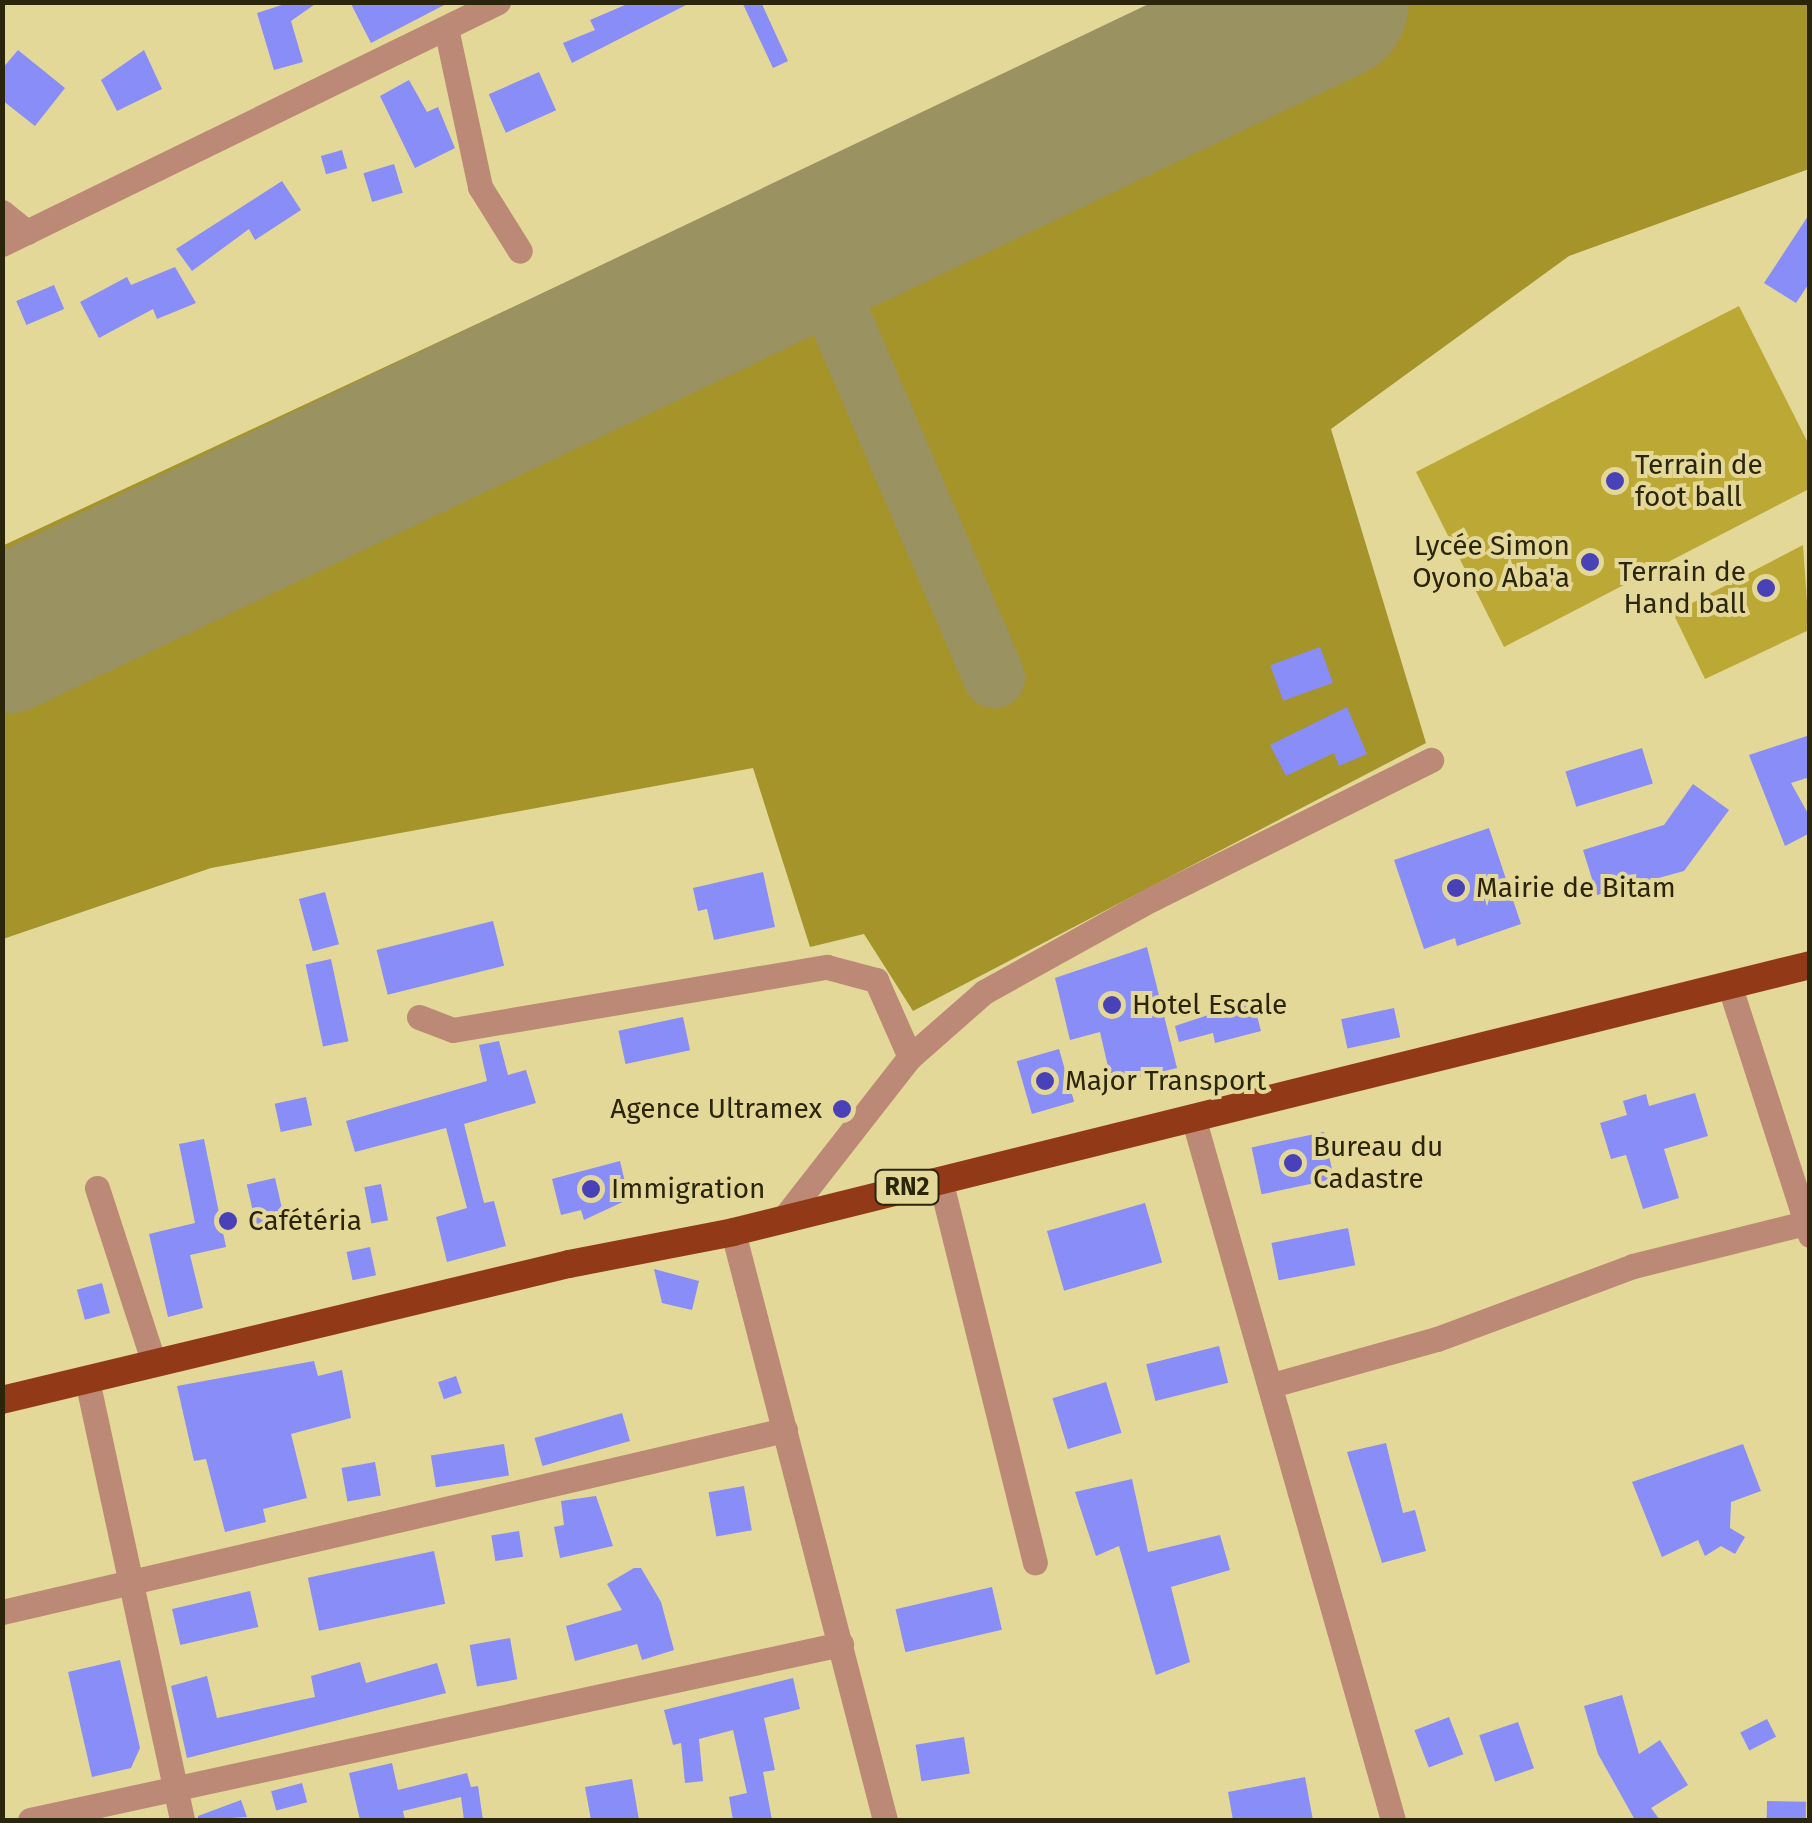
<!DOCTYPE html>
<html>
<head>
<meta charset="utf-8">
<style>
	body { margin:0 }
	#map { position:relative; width:1812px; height:1823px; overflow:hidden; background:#e3d898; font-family:"Fira Sans",sans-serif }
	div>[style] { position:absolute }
	.green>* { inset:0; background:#bca835 }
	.forest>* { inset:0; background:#a59429 }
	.taxiway>* { height:62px; margin:-31px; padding:0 31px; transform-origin:31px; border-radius:31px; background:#9a9260 }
	.runway>* { height:155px; margin:-77.5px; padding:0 77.5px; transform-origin:77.5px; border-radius:77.5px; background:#9a9260 }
	.building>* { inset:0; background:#888df7; transform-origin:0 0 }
	.minor>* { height:25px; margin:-12.5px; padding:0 12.5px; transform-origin:12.5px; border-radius:12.5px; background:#bd8977 }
	.trunk>* { height:28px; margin:-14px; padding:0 14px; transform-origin:14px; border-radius:14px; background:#923a18 }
	.dots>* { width:28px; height:28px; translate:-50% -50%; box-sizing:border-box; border:5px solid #e3d898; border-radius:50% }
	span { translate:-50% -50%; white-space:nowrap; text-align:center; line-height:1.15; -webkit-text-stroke:8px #e3d898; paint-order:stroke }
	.shield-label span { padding:2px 8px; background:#e3d898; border:2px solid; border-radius:8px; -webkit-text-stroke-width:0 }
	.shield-label { font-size:25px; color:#2a250b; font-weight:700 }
	.poi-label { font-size:28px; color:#2a250b }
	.left { translate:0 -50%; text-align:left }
	.right { translate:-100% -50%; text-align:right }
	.frame { position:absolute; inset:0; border:5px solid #2a250b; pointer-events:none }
</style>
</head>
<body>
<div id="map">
	<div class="green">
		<i style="clip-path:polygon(1739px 306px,1809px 445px,1809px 489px,1504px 647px,1416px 472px)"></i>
		<i style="clip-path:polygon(1803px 545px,1809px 630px,1705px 679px,1673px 613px)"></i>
	</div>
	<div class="forest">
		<i style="clip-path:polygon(1164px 3px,1809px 3px,1809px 169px,1569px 256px,1331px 429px,1426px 743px,913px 1011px,864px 934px,810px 947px,753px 768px,211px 868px,3px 939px,2px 546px)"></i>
	</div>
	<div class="taxiway">
		<i style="left:811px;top:250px;width:465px;rotate:66.8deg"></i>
	</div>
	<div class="runway">
		<i style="left:2px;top:636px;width:1472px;rotate:-25.5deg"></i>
	</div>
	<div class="building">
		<i style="clip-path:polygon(291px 2px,318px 2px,291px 21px,303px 62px,274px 70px,257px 13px)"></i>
		<i style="clip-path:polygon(350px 2px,450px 2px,371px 43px)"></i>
		<i style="clip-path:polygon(632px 2px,692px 2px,572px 63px,563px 43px,595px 30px,590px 20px)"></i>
		<i style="clip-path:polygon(742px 2px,761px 2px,788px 61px,773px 68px)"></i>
		<i style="clip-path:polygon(18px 50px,65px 88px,35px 126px,2px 100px,2px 69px)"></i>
		<i style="clip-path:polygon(144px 50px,162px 89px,117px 111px,101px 80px)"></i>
		<i style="left:539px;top:72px;width:42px;height:55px;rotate:66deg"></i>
		<i style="clip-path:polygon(409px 80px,427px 112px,438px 107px,455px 148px,415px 168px,380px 96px)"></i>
		<i style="left:342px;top:150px;width:19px;height:22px;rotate:74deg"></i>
		<i style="left:394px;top:164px;width:30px;height:32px;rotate:73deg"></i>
		<i style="clip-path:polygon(282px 181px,301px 210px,255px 240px,249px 229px,192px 271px,176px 249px)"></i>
		<i style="clip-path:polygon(1810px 213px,1810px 282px,1796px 303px,1764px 283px)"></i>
		<i style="clip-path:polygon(175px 267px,196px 303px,157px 319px,153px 309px,99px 338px,80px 302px,127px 277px,131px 285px)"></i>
		<i style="left:54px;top:285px;width:26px;height:41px;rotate:67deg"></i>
		<i style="left:1320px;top:647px;width:38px;height:53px;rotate:70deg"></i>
		<i style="clip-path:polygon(1347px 707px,1367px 754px,1339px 766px,1334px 753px,1286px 776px,1270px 745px)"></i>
		<i style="clip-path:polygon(1810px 735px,1810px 777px,1791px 783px,1810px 817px,1810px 833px,1785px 846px,1749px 755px)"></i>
		<i style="left:1642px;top:748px;width:37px;height:80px;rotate:73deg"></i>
		<i style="clip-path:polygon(1693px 784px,1729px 810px,1684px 871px,1597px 895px,1583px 850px,1664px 825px)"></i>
		<i style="clip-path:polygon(1489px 828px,1521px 924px,1457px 946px,1455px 938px,1424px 949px,1394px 860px)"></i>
		<i style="clip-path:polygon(763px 872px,775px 927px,714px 940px,707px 909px,698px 911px,693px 888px)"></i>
		<i style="left:325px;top:892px;width:54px;height:27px;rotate:75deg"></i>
		<i style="left:493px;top:921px;width:46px;height:120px;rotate:76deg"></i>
		<i style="clip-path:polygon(1147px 947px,1177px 1068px,1112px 1084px,1100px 1032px,1070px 1040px,1055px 978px)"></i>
		<i style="left:331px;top:959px;width:84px;height:26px;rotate:78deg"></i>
		<i style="clip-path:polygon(1253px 1000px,1261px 1031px,1215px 1043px,1213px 1033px,1179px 1042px,1175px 1026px)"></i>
		<i style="left:1394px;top:1008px;width:30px;height:54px;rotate:78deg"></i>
		<i style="left:683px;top:1017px;width:34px;height:66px;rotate:78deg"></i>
		<i style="clip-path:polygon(499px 1041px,508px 1075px,526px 1070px,536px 1103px,464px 1124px,484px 1203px,494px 1201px,506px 1246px,447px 1262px,436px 1217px,467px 1208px,446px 1128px,355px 1152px,346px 1121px,487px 1081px,479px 1045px)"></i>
		<i style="left:1059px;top:1049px;width:55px;height:44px;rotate:74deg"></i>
		<i style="clip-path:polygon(1695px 1093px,1708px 1136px,1664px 1149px,1679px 1198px,1643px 1209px,1626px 1155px,1611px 1159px,1600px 1123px,1627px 1115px,1623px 1101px,1646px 1094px,1649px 1106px)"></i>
		<i style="left:306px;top:1097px;width:29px;height:32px;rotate:78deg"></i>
		<i style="left:1324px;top:1132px;width:48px;height:74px;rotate:78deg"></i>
		<i style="clip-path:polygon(204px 1139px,226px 1247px,190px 1255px,203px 1308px,168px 1317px,149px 1234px,195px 1223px,179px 1144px)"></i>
		<i style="clip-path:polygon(620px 1161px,629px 1199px,584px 1220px,581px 1210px,561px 1215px,552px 1179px)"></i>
		<i style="left:275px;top:1178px;width:43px;height:29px;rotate:77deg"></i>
		<i style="left:381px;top:1184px;width:37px;height:17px;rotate:79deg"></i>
		<i style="left:1145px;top:1203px;width:62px;height:102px;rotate:74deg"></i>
		<i style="left:1348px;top:1228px;width:38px;height:78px;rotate:79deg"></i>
		<i style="left:370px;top:1247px;width:29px;height:24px;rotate:78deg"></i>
		<i style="clip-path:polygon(654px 1269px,699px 1281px,692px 1310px,662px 1303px)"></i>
		<i style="left:102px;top:1283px;width:31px;height:26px;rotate:75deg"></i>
		<i style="left:1219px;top:1346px;width:38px;height:75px;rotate:76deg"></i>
		<i style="clip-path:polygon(314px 1361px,318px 1376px,342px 1370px,351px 1418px,291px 1434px,307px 1498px,263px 1509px,266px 1522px,225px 1532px,206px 1459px,194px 1461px,177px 1386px)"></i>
		<i style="left:456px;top:1376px;width:18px;height:19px;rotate:71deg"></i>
		<i style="left:1106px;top:1382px;width:53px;height:56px;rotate:73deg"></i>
		<i style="left:622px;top:1413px;width:29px;height:91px;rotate:74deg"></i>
		<i style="clip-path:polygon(1386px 1443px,1403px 1513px,1415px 1510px,1426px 1551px,1382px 1563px,1347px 1452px)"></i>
		<i style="left:504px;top:1444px;width:32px;height:74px;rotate:81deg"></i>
		<i style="clip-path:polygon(1743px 1444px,1761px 1491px,1731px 1502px,1730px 1528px,1745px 1537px,1735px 1554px,1721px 1546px,1705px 1556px,1698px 1540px,1662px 1557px,1632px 1482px)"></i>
		<i style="left:375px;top:1462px;width:34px;height:34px;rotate:80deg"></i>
		<i style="clip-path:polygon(1132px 1479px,1148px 1552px,1220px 1535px,1230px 1570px,1171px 1587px,1190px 1662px,1156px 1675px,1119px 1546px,1096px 1556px,1075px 1492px)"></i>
		<i style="left:744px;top:1486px;width:45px;height:36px;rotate:80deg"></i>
		<i style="clip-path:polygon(596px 1496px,613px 1546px,560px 1558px,554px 1527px,564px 1525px,561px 1501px)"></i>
		<i style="left:519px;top:1531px;width:26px;height:28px;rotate:81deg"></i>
		<i style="left:434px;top:1551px;width:54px;height:129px;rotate:78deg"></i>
		<i style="clip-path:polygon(634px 1568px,641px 1568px,661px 1602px,674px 1650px,642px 1660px,637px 1644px,575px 1661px,566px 1626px,622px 1610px,607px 1584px)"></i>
		<i style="left:992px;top:1587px;width:44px;height:99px;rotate:77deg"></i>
		<i style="left:250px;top:1591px;width:37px;height:80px;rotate:77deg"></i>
		<i style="left:510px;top:1638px;width:42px;height:41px;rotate:80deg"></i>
		<i style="clip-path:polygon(120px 1660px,140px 1748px,131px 1768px,92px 1777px,68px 1672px)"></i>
		<i style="clip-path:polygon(360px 1662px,366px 1683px,437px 1663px,446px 1693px,187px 1758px,171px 1686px,207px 1676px,217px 1718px,315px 1697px,311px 1676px)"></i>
		<i style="clip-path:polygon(793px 1678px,800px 1709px,764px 1718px,775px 1770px,763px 1772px,772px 1820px,733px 1820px,729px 1797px,747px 1793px,733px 1730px,699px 1739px,703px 1781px,685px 1783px,681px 1743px,673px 1745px,664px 1710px)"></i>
		<i style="clip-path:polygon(1622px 1695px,1639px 1754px,1660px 1740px,1688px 1785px,1651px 1808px,1660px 1820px,1635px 1820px,1598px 1754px,1584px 1706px)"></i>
		<i style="left:1449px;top:1717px;width:40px;height:37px;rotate:69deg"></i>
		<i style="left:1767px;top:1719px;width:20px;height:30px;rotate:63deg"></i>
		<i style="left:1518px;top:1722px;width:49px;height:41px;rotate:71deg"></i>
		<i style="left:964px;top:1737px;width:37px;height:49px;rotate:81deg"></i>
		<i style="clip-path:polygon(392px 1763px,398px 1790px,467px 1773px,471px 1787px,478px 1786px,483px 1820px,464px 1820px,461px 1797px,403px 1811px,405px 1820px,360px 1820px,349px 1773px)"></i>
		<i style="clip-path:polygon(1305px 1777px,1313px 1820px,1233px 1820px,1228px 1792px)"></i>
		<i style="clip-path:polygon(632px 1779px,639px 1820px,591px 1820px,585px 1787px)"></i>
		<i style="left:302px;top:1783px;width:20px;height:32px;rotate:75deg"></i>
		<i style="clip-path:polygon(241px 1800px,247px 1817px,198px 1820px,198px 1816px)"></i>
		<i style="left:1767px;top:1801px;width:39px;height:19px;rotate:1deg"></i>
	</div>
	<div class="minor">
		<i style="left:446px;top:28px;width:163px;rotate:77.9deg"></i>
		<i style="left:480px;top:187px;width:75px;rotate:58deg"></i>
		<i style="left:2px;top:212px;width:32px;rotate:39deg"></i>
		<i style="left:2px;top:244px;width:552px;rotate:-26.01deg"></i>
		<i style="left:1729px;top:984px;width:264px;rotate:72.1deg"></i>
		<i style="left:419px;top:1017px;width:36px;rotate:21deg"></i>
		<i style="left:453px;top:1030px;width:379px;rotate:-9.6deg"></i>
		<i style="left:827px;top:967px;width:51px;rotate:14.9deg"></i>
		<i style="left:876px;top:980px;width:84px;rotate:66.2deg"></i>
		<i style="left:1193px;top:1117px;width:731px;rotate:74.12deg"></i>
		<i style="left:940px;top:1179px;width:395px;rotate:76.1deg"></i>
		<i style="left:97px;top:1188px;width:184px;rotate:72deg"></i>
		<i style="left:784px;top:1218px;width:204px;rotate:-52deg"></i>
		<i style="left:910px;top:1057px;width:98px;rotate:-41.3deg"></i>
		<i style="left:984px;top:992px;width:192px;rotate:-29deg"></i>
		<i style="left:1152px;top:899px;width:312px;rotate:-26.5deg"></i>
		<i style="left:733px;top:1232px;width:607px;rotate:75.51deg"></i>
		<i style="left:87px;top:1380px;width:450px;rotate:77.8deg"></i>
		<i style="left:1272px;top:1385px;width:171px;rotate:-15.6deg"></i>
		<i style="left:1437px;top:1339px;width:209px;rotate:-20.4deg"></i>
		<i style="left:1633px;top:1266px;width:177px;rotate:-14deg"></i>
		<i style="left:2px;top:1612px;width:804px;rotate:-13.09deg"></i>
		<i style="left:30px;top:1820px;width:830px;rotate:-12.24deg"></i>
	</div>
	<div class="trunk">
		<i style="left:2px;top:1400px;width:583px;rotate:-13.49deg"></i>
		<i style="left:569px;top:1264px;width:167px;rotate:-11deg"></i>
		<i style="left:733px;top:1232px;width:1110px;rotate:-13.92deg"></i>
	</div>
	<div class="dots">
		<i style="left:1615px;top:481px;background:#4941b8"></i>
		<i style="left:1590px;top:562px;background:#4941b8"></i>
		<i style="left:1766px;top:588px;background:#4941b8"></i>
		<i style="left:1456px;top:888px;background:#4941b8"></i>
		<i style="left:1112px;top:1005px;background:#4941b8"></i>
		<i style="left:1045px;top:1081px;background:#4941b8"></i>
		<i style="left:842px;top:1109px;background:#4941b8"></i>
		<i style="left:1293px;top:1163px;background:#4941b8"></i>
		<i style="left:591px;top:1189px;background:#4941b8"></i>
		<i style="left:228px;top:1221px;background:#4941b8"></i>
	</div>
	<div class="shield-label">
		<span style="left:907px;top:1187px">RN2</span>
	</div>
	<div class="poi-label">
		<span class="left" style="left:1635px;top:481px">Terrain de<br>foot ball</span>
		<span class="right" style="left:1570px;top:562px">Lycée Simon<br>Oyono Aba'a</span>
		<span class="right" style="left:1746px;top:588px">Terrain de<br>Hand ball</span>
		<span class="left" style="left:1476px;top:888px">Mairie de Bitam</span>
		<span class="left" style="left:1132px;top:1005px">Hotel Escale</span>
		<span class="left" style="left:1065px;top:1081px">Major Transport</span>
		<span class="right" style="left:822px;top:1109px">Agence Ultramex</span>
		<span class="left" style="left:1313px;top:1163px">Bureau du<br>Cadastre</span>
		<span class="left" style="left:611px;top:1189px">Immigration</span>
		<span class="left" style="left:248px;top:1221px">Cafétéria</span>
	</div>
	<div class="frame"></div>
</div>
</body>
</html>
